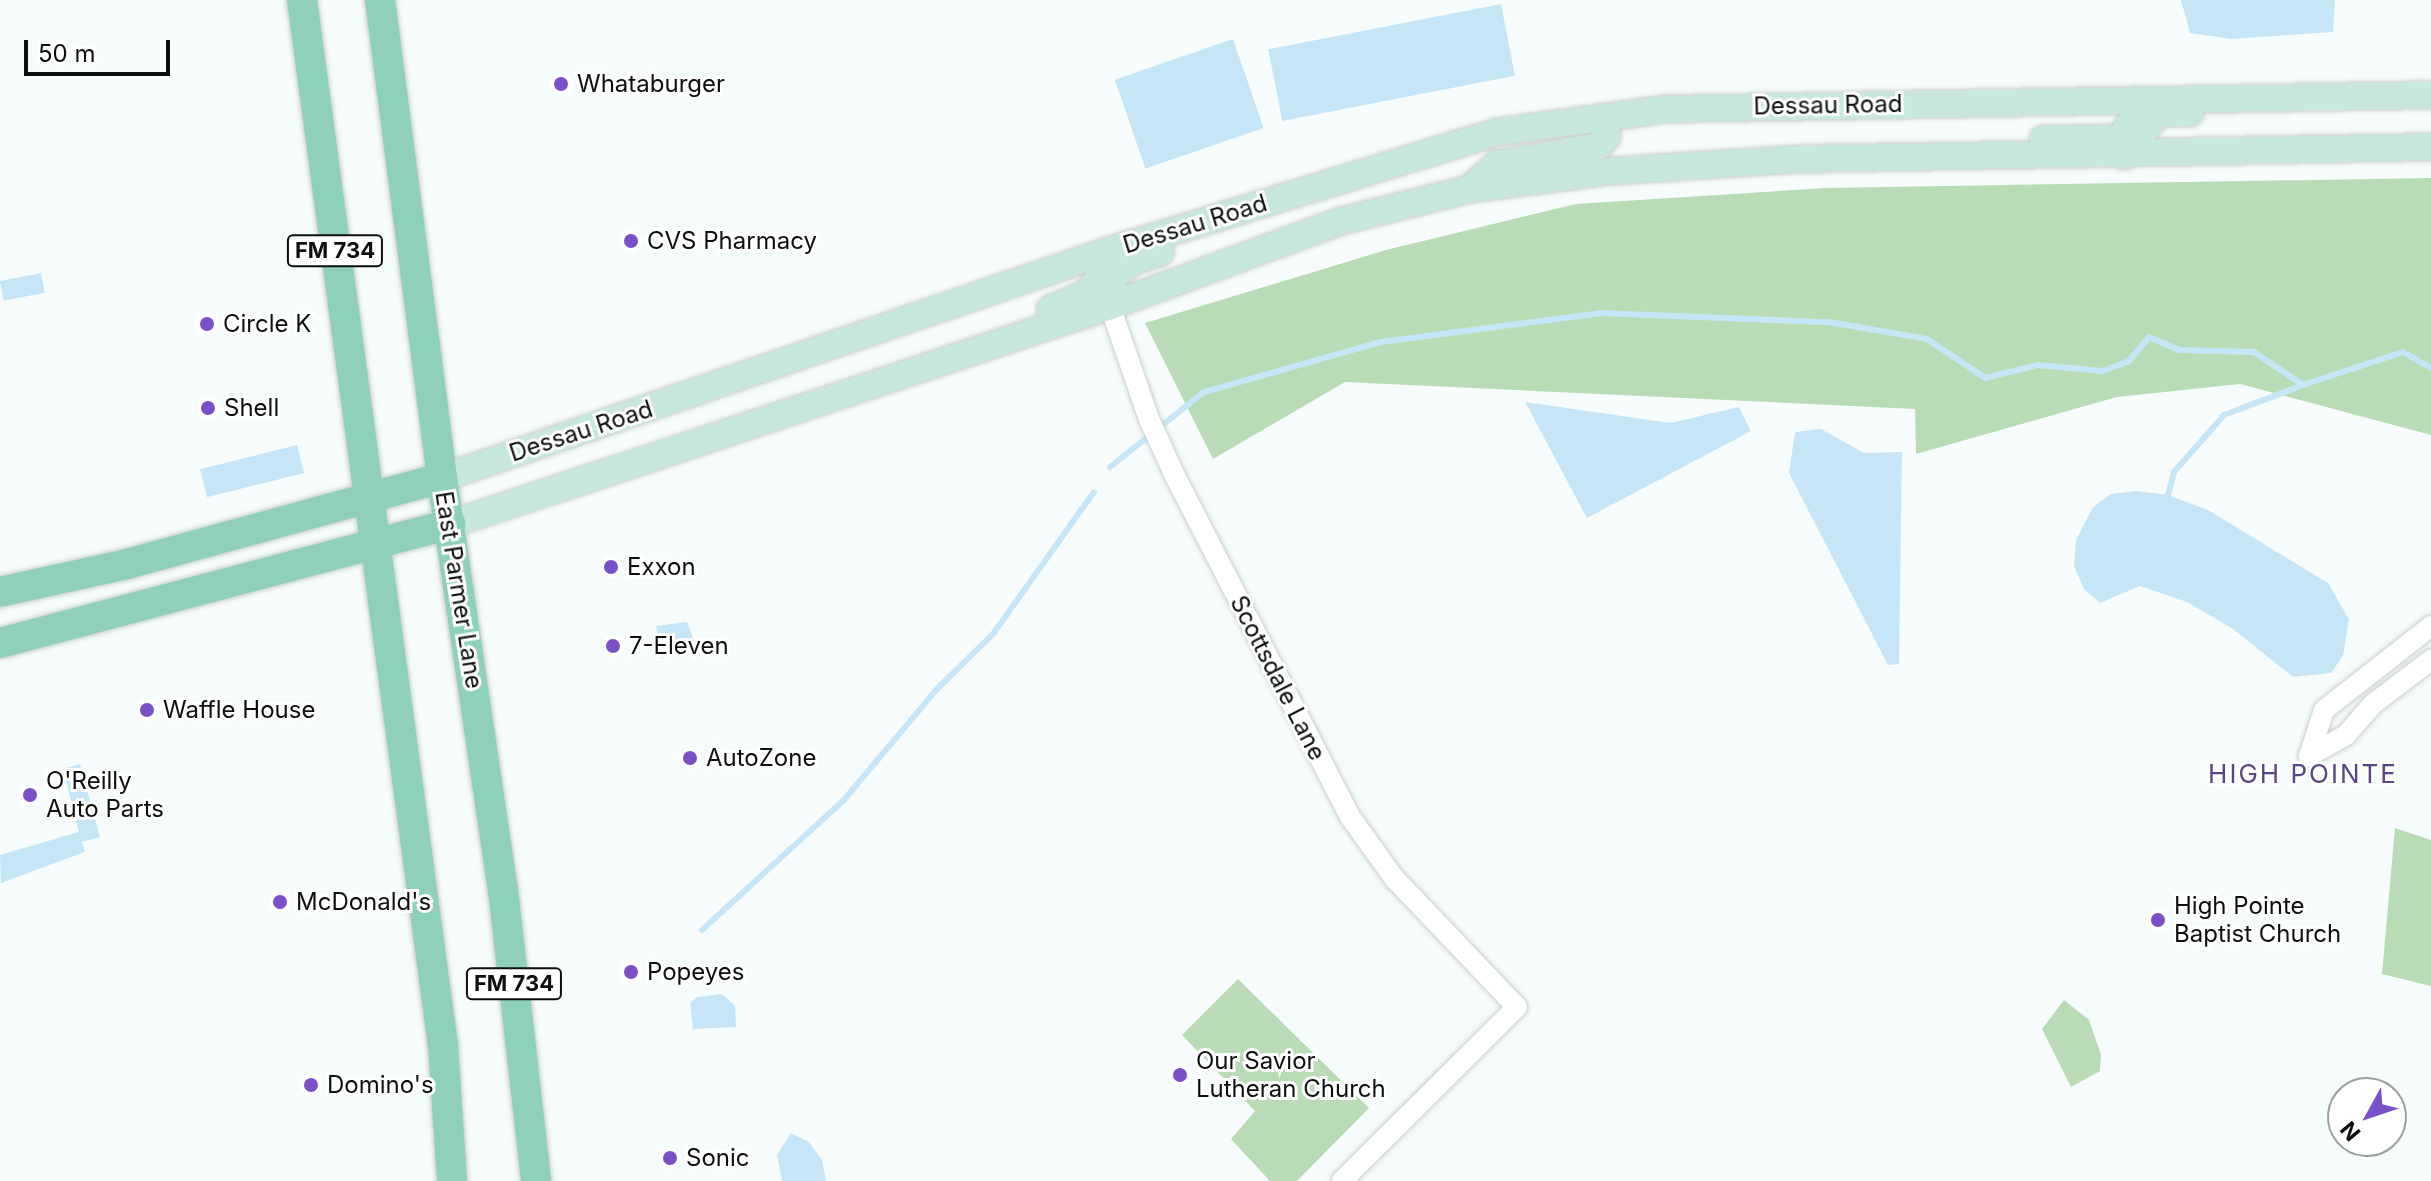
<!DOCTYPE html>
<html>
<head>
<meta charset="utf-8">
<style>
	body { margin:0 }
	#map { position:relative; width:2431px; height:1181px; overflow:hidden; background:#f6fcfb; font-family:Inter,sans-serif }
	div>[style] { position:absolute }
	.green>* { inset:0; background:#b9dcb6 }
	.water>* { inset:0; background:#c6e6f7; transform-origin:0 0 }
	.stream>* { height:6px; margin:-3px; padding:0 3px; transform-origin:3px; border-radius:3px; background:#c6e6f7 }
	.roads { filter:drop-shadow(0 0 2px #c9cfce) drop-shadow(0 0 2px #c9cfce) }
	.minor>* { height:20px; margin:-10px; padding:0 10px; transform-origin:10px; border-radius:10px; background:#fff }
	.secondary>* { height:26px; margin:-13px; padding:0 13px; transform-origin:13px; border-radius:13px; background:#c7e8db }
	.primary>* { height:30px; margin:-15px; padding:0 15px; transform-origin:15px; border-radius:15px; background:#8fd1b8 }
	.dots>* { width:22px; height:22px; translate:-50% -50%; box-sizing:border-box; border:4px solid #fff; border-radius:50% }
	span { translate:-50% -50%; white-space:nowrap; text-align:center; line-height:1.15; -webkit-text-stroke:6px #fff; paint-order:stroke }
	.shield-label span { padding:2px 6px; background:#fff; border:2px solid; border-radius:6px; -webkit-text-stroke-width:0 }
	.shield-label { font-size:22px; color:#0d0f0f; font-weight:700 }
	.poi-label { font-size:24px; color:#0d0f0f }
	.left { translate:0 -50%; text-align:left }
	.street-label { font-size:24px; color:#0d0f0f }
	.neighbourhood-label { font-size:26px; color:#584583; letter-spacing:2px }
	.north { position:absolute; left:2327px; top:1077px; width:80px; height:80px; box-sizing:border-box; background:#fff; border:2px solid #9e9f9f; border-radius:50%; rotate:230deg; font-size:22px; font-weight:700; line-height:32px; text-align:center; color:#0d0f0f }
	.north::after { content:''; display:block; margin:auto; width:28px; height:36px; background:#7a50c8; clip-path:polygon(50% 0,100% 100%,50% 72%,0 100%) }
	.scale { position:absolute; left:24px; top:40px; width:146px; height:36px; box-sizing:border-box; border:4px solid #0d0f0f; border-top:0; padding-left:10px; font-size:24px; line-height:28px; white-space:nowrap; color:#0d0f0f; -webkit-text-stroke:6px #fff; paint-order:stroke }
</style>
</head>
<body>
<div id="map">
	<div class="green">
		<i style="clip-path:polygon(2431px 178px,2431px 435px,2240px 384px,2117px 397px,1916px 454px,1915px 409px,1345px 382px,1213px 459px,1145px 323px,1386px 250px,1576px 204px,1826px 188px)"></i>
		<i style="clip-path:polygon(2395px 828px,2431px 840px,2431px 986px,2382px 974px)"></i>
		<i style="clip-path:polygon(1238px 979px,1369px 1108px,1297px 1181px,1270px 1181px,1231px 1139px,1255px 1111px,1182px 1035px)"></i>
		<i style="clip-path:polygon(2064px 1000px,2089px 1020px,2101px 1055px,2100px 1071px,2071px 1087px,2042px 1029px)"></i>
	</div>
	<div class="water">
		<i style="clip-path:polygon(2181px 0,2335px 0,2333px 32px,2232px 39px,2190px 33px)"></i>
		<i style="left:1501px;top:4px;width:73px;height:237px;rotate:79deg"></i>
		<i style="left:1233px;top:39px;width:94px;height:125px;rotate:71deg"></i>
		<i style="left:41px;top:273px;width:20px;height:42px;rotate:79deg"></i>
		<i style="clip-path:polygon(1525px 402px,1670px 423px,1739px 407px,1751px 431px,1587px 518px)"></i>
		<i style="clip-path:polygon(1821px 429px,1864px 453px,1902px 452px,1899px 664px,1888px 665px,1789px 473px,1795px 432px)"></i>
		<i style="left:297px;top:445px;width:29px;height:100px;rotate:76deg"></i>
		<i style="clip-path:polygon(2136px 491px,2168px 495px,2208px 510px,2328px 583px,2349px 619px,2343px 656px,2331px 673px,2293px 677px,2233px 629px,2187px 602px,2140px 586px,2100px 603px,2084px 589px,2074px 566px,2076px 540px,2093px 507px,2111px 494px)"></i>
		<i style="clip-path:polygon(687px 622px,697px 649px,662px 658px,656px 626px)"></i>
		<i style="clip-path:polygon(80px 764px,100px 837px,82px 842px,85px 852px,1px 883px,0 855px,79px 832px,63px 769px)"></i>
		<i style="clip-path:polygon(722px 994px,735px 1006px,736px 1027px,693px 1029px,690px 1003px,697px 997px)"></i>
		<i style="clip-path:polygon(791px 1133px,809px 1142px,822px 1160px,826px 1181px,782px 1181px,777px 1155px)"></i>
	</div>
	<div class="stream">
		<i style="left:1110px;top:467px;width:120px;rotate:-38.6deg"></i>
		<i style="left:1204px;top:392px;width:184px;rotate:-15.8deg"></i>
		<i style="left:1381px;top:342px;width:221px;rotate:-7.5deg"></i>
		<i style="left:1600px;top:313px;width:229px;rotate:2.3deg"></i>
		<i style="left:1829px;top:322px;width:99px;rotate:9.8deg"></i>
		<i style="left:1927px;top:339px;width:70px;rotate:33.9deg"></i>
		<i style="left:1985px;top:378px;width:55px;rotate:-13.8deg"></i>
		<i style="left:2038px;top:365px;width:65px;rotate:5.3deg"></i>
		<i style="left:2103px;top:371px;width:28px;rotate:-21deg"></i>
		<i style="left:2129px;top:361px;width:31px;rotate:-50deg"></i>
		<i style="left:2149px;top:337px;width:33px;rotate:23deg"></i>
		<i style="left:2179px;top:350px;width:75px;rotate:1.5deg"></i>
		<i style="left:2254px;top:352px;width:59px;rotate:34deg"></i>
		<i style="left:2303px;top:385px;width:105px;rotate:-18.3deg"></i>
		<i style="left:2403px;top:352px;width:32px;rotate:30deg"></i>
		<i style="left:2168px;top:495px;width:24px;rotate:-75deg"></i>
		<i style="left:2174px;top:472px;width:76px;rotate:-48.7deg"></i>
		<i style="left:2224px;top:415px;width:85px;rotate:-20.8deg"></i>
		<i style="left:702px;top:930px;width:191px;rotate:-42.5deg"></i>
		<i style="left:843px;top:801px;width:145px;rotate:-50deg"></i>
		<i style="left:936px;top:690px;width:80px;rotate:-44.5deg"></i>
		<i style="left:993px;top:634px;width:174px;rotate:-54.6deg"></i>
	</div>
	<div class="roads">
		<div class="minor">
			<i style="left:1110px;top:306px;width:120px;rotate:71deg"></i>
			<i style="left:1149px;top:419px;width:63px;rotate:65.5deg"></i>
			<i style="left:1175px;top:476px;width:385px;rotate:62.8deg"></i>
			<i style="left:1351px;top:818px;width:74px;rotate:54.4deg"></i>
			<i style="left:1394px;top:878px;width:178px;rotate:46.4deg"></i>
			<i style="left:1517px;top:1007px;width:247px;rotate:135.2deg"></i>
			<i style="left:2309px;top:756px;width:48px;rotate:-71.9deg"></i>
			<i style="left:2324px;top:710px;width:136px;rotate:-38.1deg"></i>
			<i style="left:2309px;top:756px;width:43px;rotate:-29.6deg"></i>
			<i style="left:2346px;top:735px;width:41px;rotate:-48.9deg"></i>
			<i style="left:2373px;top:704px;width:73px;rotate:-37.2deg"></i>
		</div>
		<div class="secondary">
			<i style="left:2043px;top:139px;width:77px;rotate:-0.7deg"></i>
			<i style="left:2120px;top:138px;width:32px;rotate:-56deg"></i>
			<i style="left:2124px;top:156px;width:55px;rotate:-50.9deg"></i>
			<i style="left:2159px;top:113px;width:31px"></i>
			<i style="left:1469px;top:189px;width:38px;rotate:-42deg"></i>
			<i style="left:1497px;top:164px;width:104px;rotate:-10deg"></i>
			<i style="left:1599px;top:146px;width:12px;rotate:-48deg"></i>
			<i style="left:1607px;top:137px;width:20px;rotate:-93deg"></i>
			<i style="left:1110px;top:306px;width:30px;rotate:-82deg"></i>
			<i style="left:1114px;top:276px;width:25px;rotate:-37deg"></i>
			<i style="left:1134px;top:261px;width:28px;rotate:-18deg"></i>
			<i style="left:1050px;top:309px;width:39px;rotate:-23deg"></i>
			<i style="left:1086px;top:294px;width:19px;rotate:-51deg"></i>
			<i style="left:1098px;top:279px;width:30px;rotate:-70deg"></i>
			<i style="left:442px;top:478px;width:704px;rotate:-18.82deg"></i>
			<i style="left:1108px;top:251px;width:407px;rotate:-17deg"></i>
			<i style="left:1497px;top:132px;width:172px;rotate:-7.7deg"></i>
			<i style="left:1667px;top:109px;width:764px;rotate:-1.05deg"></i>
			<i style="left:451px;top:524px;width:694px;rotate:-18.3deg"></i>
			<i style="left:1110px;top:306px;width:246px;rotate:-20.2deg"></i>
			<i style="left:1341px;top:221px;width:132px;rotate:-14deg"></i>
			<i style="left:1469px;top:189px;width:144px;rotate:-7.2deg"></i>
			<i style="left:1612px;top:171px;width:187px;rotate:-3.7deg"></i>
			<i style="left:1799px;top:159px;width:632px;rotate:-1.09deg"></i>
		</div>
		<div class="primary">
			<i style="left:302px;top:0;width:1054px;rotate:82.32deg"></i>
			<i style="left:443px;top:1045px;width:136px;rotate:86.2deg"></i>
			<i style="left:380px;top:0;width:482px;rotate:82.6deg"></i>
			<i style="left:442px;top:478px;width:416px;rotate:81.6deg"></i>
			<i style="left:503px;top:890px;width:293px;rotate:83.5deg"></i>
			<i style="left:0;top:592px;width:130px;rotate:-12.4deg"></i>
			<i style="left:127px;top:564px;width:327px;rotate:-15.3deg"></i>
			<i style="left:0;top:643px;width:466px;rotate:-14.8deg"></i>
		</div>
	</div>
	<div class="dots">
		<i style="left:561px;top:84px;background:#7a50c8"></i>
		<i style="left:631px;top:241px;background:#7a50c8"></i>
		<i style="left:207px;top:324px;background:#7a50c8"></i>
		<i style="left:208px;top:408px;background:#7a50c8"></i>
		<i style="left:611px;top:567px;background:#7a50c8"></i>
		<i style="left:613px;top:646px;background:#7a50c8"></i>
		<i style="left:147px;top:710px;background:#7a50c8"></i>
		<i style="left:690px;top:758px;background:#7a50c8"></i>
		<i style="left:30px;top:795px;background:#7a50c8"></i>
		<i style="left:280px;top:902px;background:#7a50c8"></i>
		<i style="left:2158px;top:920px;background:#7a50c8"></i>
		<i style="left:631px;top:972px;background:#7a50c8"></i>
		<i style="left:1180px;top:1075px;background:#7a50c8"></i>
		<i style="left:311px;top:1085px;background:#7a50c8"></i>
		<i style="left:670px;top:1158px;background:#7a50c8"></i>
	</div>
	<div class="shield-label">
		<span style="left:335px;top:251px">FM 734</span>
		<span style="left:514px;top:984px">FM 734</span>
	</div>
	<div class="poi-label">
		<span class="left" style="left:577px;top:84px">Whataburger</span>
		<span class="left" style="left:647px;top:241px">CVS Pharmacy</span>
		<span class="left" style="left:223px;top:324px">Circle K</span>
		<span class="left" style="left:224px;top:408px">Shell</span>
		<span class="left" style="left:627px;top:567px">Exxon</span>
		<span class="left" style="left:629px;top:646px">7-Eleven</span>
		<span class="left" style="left:163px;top:710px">Waffle House</span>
		<span class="left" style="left:706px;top:758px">AutoZone</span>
		<span class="left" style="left:46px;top:795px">O'Reilly<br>Auto Parts</span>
		<span class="left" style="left:296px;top:902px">McDonald's</span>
		<span class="left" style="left:2174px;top:920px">High Pointe<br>Baptist Church</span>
		<span class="left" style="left:647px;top:972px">Popeyes</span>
		<span class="left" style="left:1196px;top:1075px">Our Savior<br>Lutheran Church</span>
		<span class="left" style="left:327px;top:1085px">Domino's</span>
		<span class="left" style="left:686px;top:1158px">Sonic</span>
	</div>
	<div class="street-label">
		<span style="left:1828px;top:105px;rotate:-1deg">Dessau Road</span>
		<span style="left:1195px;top:224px;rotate:-17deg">Dessau Road</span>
		<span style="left:581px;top:431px;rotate:-18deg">Dessau Road</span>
		<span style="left:459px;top:590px;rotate:81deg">East Parmer Lane</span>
		<span style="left:1278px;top:678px;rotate:63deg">Scottsdale Lane</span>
	</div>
	<div class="neighbourhood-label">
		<span style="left:2303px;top:774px">HIGH POINTE</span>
	</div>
	<div class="north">N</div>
	<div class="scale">50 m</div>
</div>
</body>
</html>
